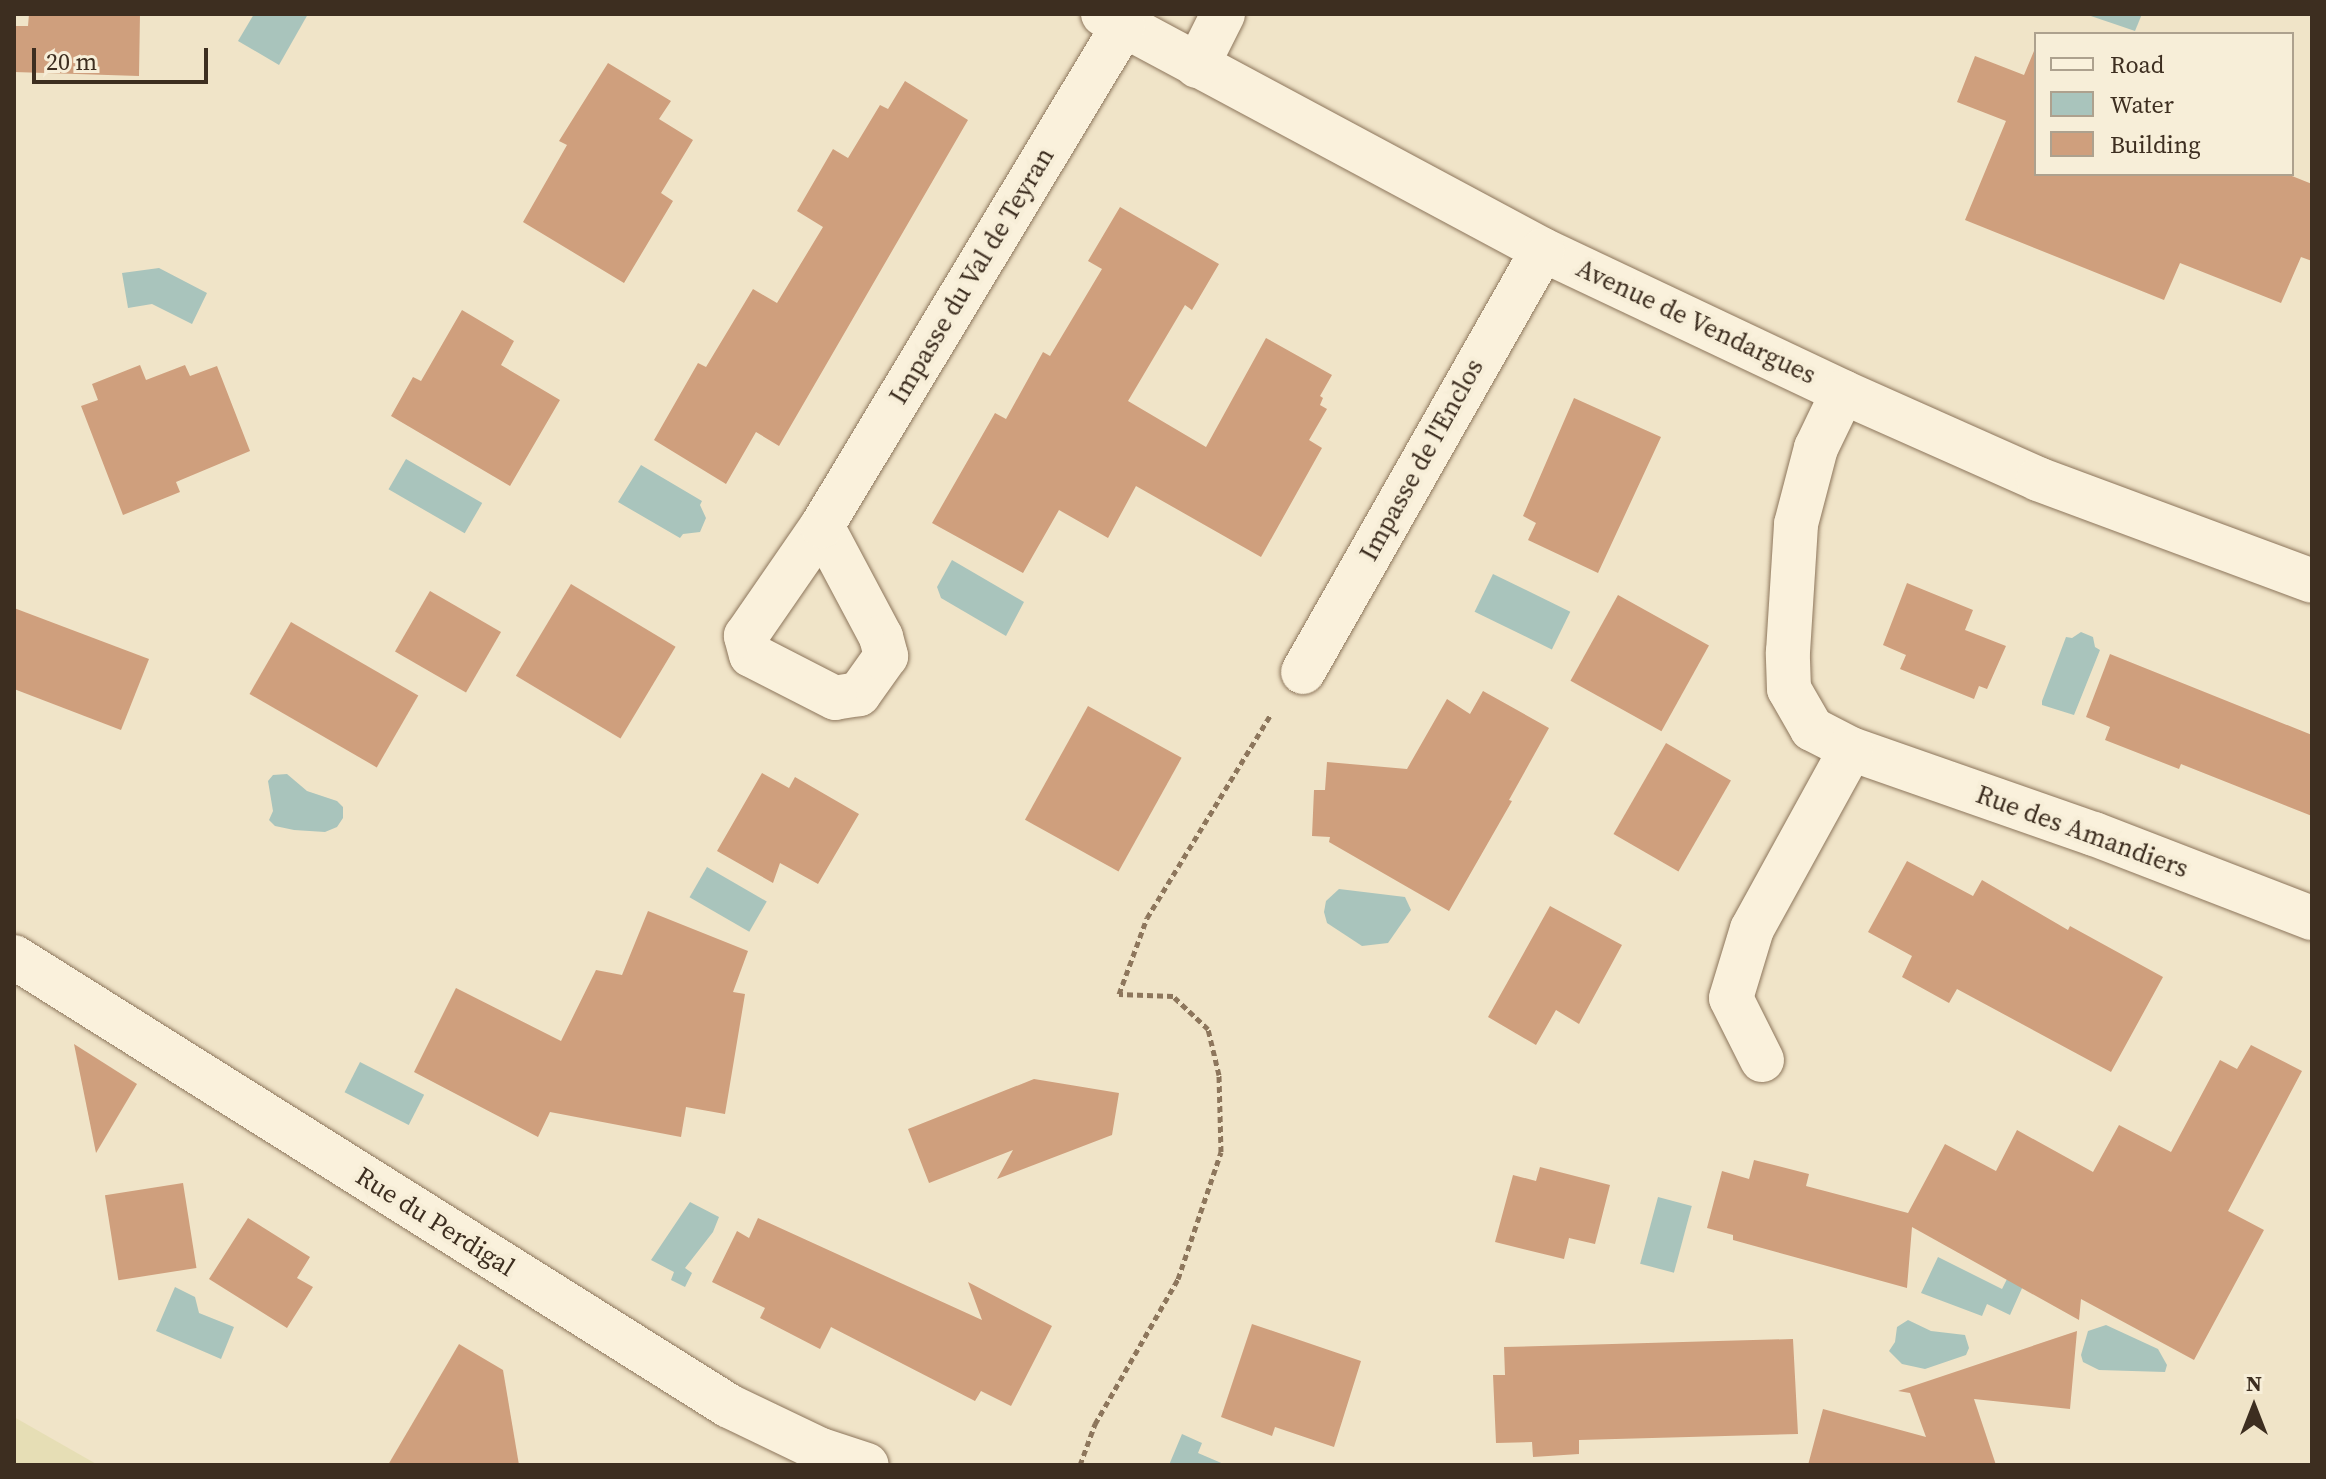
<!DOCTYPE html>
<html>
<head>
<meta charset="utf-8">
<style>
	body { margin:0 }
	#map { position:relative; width:2326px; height:1479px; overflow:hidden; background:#f0e4c8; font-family:"Source Serif 4",serif }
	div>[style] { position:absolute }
	.farmland>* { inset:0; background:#e6deb5 }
	.water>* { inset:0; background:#a9c4bc; transform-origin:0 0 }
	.building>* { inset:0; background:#cf9f7d; transform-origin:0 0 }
	.path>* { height:5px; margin-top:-2.5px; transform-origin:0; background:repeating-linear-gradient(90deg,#8d765c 0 6px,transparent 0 10px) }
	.roads { filter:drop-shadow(0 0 2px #8d765c) drop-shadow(0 0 2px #8d765c) }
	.minor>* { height:44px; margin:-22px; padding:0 22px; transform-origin:22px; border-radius:22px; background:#faf1dc }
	span { translate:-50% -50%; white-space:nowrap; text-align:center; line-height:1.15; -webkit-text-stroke:8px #f7eed8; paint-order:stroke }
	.street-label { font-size:26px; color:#3d2e20 }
	.frame { position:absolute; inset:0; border:16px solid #3d2e20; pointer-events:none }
	.legend { position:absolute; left:2034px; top:32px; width:260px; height:144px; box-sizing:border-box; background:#f7eed8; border:2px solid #ada18e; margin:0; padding:10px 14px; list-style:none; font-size:24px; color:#3d2e20 }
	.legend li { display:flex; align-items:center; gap:16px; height:40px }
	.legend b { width:40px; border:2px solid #ada18e }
	.north { position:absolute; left:2214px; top:1367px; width:80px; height:80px; -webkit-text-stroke:6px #f7eed8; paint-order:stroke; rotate:0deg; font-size:22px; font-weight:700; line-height:32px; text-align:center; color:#3d2e20 }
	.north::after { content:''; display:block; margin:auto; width:28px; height:36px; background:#3d2e20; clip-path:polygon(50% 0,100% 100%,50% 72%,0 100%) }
	.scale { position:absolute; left:32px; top:48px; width:176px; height:36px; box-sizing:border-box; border:4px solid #3d2e20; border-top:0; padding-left:10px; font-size:24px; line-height:28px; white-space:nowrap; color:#3d2e20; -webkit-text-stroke:6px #f7eed8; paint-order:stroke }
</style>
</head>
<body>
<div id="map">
	<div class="farmland">
		<i style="clip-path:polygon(14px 1417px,98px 1465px,14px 1465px)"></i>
	</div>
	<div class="water">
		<i style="clip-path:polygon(254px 14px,308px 14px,279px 65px,238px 41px)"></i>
		<i style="clip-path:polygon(2085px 14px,2142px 14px,2135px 31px)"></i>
		<i style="clip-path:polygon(159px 268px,207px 293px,192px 324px,152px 304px,128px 308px,122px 273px)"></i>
		<i style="left:406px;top:459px;width:88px;height:35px;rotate:30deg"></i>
		<i style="clip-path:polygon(641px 465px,702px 501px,700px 505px,706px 518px,700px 532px,683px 534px,680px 538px,618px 502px)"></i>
		<i style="clip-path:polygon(952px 560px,1024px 602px,1006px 636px,941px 598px,937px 587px)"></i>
		<i style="left:1493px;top:574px;width:86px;height:42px;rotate:26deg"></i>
		<i style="clip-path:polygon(2081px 632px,2093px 637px,2095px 647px,2100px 650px,2074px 715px,2042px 705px,2042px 701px,2066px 637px,2072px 638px)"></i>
		<i style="clip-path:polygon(287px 774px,307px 791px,337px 801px,343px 807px,343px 818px,337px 827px,325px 832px,294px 830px,275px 826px,269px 820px,273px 811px,268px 781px,273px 775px)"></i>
		<i style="left:707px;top:867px;width:69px;height:35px;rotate:30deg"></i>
		<i style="clip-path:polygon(1339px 889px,1405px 897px,1411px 910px,1388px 943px,1362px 946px,1327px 923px,1324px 912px,1326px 901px)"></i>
		<i style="left:360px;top:1062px;width:72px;height:34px;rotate:27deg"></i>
		<i style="left:1658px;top:1197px;width:35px;height:69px;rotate:15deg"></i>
		<i style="clip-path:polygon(690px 1202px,719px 1217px,713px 1232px,685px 1268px,692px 1273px,685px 1287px,671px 1280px,674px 1272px,651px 1260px)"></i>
		<i style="clip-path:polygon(1938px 1257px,2002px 1289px,2007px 1279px,2023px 1286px,2010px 1315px,1987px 1304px,1982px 1316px,1921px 1293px)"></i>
		<i style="clip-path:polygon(175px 1287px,195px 1297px,199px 1313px,234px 1327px,221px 1359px,156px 1331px)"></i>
		<i style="clip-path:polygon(1908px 1320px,1931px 1331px,1965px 1335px,1969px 1348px,1966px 1355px,1925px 1369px,1902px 1364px,1889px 1351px,1895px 1342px,1897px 1327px)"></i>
		<i style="clip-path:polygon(2106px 1325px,2158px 1349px,2167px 1365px,2165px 1372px,2099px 1370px,2083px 1362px,2081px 1355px,2088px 1331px)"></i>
		<i style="clip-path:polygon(1182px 1434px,1202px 1443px,1198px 1453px,1226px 1465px,1169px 1465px)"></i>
	</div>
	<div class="building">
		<i style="clip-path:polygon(29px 14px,140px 14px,139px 76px,14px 72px,14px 26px,28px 26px)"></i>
		<i style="clip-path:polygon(2034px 51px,2036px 174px,2287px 174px,2312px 184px,2312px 261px,2301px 257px,2281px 303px,2180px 263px,2164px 300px,1965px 220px,2006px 121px,1957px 102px,1975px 56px,2024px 75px)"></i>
		<i style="clip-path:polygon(608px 63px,671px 101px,659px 119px,693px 140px,661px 193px,673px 201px,624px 283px,523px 222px,567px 145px,559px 141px)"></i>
		<i style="clip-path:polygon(905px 81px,968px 120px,779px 446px,756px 432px,726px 484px,654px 440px,698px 363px,706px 367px,753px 289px,777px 303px,823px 227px,797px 211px,833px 149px,848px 158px,880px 105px,888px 109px)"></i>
		<i style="clip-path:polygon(1120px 207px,1219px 264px,1192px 310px,1185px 305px,1128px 401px,1206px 447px,1266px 338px,1332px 375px,1320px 396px,1323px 398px,1320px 405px,1327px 409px,1309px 440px,1322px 448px,1261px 557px,1136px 486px,1108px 538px,1059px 510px,1023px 573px,932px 523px,995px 413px,1006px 419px,1043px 352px,1050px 356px,1102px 269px,1088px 261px)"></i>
		<i style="clip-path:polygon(462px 310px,514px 341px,501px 365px,560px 400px,510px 486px,391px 416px,413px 377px,421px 381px)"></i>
		<i style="clip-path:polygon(140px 365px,146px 380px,185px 365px,190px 376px,217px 366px,250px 451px,176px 482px,180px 492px,123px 515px,81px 406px,98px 400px,92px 384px)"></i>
		<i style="clip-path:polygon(1574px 398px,1661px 437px,1598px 573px,1528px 540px,1536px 523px,1523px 516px)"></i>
		<i style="clip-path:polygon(1907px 583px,1973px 610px,1965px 630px,2006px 646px,1987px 689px,1979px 686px,1974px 699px,1900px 669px,1906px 655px,1883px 645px)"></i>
		<i style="left:571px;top:584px;width:122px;height:107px;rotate:31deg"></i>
		<i style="left:430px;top:591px;width:82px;height:70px;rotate:30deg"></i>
		<i style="left:1618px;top:595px;width:104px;height:98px;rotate:29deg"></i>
		<i style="clip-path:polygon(14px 608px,149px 659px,121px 730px,14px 689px)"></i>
		<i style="left:291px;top:622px;width:147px;height:83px;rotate:30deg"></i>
		<i style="clip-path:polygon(2110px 654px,2312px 735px,2312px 816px,2181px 764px,2179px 769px,2105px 740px,2110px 727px,2086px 717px)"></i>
		<i style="clip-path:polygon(1483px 691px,1549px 728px,1509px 800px,1512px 801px,1449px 911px,1329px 842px,1330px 837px,1312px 836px,1314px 790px,1325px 790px,1327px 762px,1407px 769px,1447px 699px,1470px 714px)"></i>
		<i style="left:1088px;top:706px;width:107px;height:130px;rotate:29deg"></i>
		<i style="left:1666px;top:743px;width:75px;height:105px;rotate:30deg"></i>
		<i style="clip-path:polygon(762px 773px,789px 788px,795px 777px,859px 814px,818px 884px,780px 863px,773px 883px,717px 851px)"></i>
		<i style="clip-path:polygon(1907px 861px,1973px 896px,1982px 880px,2068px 930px,2070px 926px,2163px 977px,2111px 1072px,1957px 989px,1949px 1003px,1902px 977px,1912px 956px,1868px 932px)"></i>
		<i style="clip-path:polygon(1550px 906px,1622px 945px,1579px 1024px,1556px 1010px,1536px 1045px,1488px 1017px)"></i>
		<i style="clip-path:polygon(648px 911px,748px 951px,733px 992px,745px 994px,725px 1114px,686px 1107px,681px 1137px,550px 1112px,538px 1137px,414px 1072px,456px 988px,561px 1041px,596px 970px,622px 975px)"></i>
		<i style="clip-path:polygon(74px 1044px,137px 1084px,96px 1153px)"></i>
		<i style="clip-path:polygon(2251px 1045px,2302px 1071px,2228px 1211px,2264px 1230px,2194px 1360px,2081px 1299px,2079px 1320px,1912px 1227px,1907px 1288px,1733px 1240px,1733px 1235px,1707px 1228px,1722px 1171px,1749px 1179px,1754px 1160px,1809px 1174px,1806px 1186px,1908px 1213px,1945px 1144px,1996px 1171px,2017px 1130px,2093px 1172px,2119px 1125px,2171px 1152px,2220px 1060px,2237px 1069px)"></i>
		<i style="clip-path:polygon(1034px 1079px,1119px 1093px,1112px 1135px,997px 1179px,1013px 1150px,929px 1183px,908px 1129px)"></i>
		<i style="clip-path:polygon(1540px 1167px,1610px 1185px,1595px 1244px,1569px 1238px,1564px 1259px,1495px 1242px,1513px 1175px,1536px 1181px)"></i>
		<i style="left:183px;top:1183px;width:86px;height:79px;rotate:81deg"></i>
		<i style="clip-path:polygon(248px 1218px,310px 1257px,297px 1278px,313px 1287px,287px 1328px,209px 1279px)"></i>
		<i style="clip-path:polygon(758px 1218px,982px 1320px,968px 1282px,1052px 1326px,1011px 1406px,981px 1391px,975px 1401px,831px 1327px,820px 1349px,760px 1318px,765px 1308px,712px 1282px,737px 1231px,749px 1238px)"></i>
		<i style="clip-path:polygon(1252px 1324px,1361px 1361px,1334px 1447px,1275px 1427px,1272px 1436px,1221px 1417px)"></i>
		<i style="clip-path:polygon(2077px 1331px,2070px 1409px,1974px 1399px,1996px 1465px,1808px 1465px,1823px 1409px,1926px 1437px,1910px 1393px,1898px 1391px)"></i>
		<i style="clip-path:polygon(1793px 1339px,1798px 1434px,1579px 1440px,1579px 1454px,1533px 1457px,1532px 1442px,1496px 1443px,1493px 1375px,1505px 1375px,1504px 1347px)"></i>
		<i style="clip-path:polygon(459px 1344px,503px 1370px,519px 1465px,388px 1465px)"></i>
	</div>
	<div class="path">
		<i style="left:1080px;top:1465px;width:44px;rotate:-69.9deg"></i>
		<i style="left:1095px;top:1424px;width:167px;rotate:-60.2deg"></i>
		<i style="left:1178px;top:1279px;width:134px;rotate:-71.3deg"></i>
		<i style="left:1221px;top:1152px;width:77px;rotate:-91.5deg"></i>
		<i style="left:1219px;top:1075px;width:47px;rotate:-103.4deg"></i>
		<i style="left:1208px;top:1029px;width:48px;rotate:-136.7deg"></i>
		<i style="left:1173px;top:996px;width:54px;rotate:-177.9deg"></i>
		<i style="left:1119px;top:994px;width:81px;rotate:-69.8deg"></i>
		<i style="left:1147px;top:918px;width:239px;rotate:-58.7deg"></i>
	</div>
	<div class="roads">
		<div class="minor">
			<i style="left:1103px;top:14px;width:499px;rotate:28.2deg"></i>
			<i style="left:1543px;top:250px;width:332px;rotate:25.3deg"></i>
			<i style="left:1843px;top:392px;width:214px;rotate:24deg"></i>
			<i style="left:2038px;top:479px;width:292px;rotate:20.4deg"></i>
			<i style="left:1197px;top:66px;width:58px;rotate:-63.4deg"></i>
			<i style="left:822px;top:526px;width:126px;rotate:62deg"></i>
			<i style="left:881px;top:637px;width:20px;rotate:75deg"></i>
			<i style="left:886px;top:656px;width:47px;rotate:125.4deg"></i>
			<i style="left:859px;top:694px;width:24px;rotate:171deg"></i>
			<i style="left:835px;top:698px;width:94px;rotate:-152.9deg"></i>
			<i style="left:751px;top:655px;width:20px;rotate:-105deg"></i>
			<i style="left:746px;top:636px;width:134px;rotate:-55.4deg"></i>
			<i style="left:822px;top:526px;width:584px;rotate:-58.95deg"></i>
			<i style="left:1303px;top:672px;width:485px;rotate:-60.4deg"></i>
			<i style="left:1851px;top:749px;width:257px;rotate:19.3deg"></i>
			<i style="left:2094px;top:834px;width:234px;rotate:21.1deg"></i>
			<i style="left:14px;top:957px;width:844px;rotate:32.13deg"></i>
			<i style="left:729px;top:1406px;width:102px;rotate:25.6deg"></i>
			<i style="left:821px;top:1450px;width:48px;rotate:18.1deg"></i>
			<i style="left:1762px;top:1060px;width:69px;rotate:-116.6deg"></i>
			<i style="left:1731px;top:998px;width:72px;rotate:-73.1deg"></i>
			<i style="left:1752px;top:929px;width:205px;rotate:-61.2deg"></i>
			<i style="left:1851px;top:749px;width:44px;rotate:-152.9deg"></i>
			<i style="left:1812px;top:729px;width:46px;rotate:-119.9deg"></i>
			<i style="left:1789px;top:689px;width:37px;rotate:-92deg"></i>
			<i style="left:1788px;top:652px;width:128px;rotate:-86.4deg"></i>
			<i style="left:1796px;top:524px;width:79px;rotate:-75.3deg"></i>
			<i style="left:1816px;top:448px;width:62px;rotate:-64.3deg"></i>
		</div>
	</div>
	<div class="street-label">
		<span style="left:972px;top:276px;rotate:-59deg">Impasse du Val de Teyran</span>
		<span style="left:1696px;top:322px;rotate:25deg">Avenue de Vendargues</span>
		<span style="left:1422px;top:460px;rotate:-61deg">Impasse de l'Enclos</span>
		<span style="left:2082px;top:832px;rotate:20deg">Rue des Amandiers</span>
		<span style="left:435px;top:1222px;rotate:32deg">Rue du Perdigal</span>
	</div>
	<div class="frame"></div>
	<ul class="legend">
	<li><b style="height:10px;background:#faf1dc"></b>Road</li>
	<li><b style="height:22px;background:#a9c4bc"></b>Water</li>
	<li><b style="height:22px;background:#cf9f7d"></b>Building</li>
	</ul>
	<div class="north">N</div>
	<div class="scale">20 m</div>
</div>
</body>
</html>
